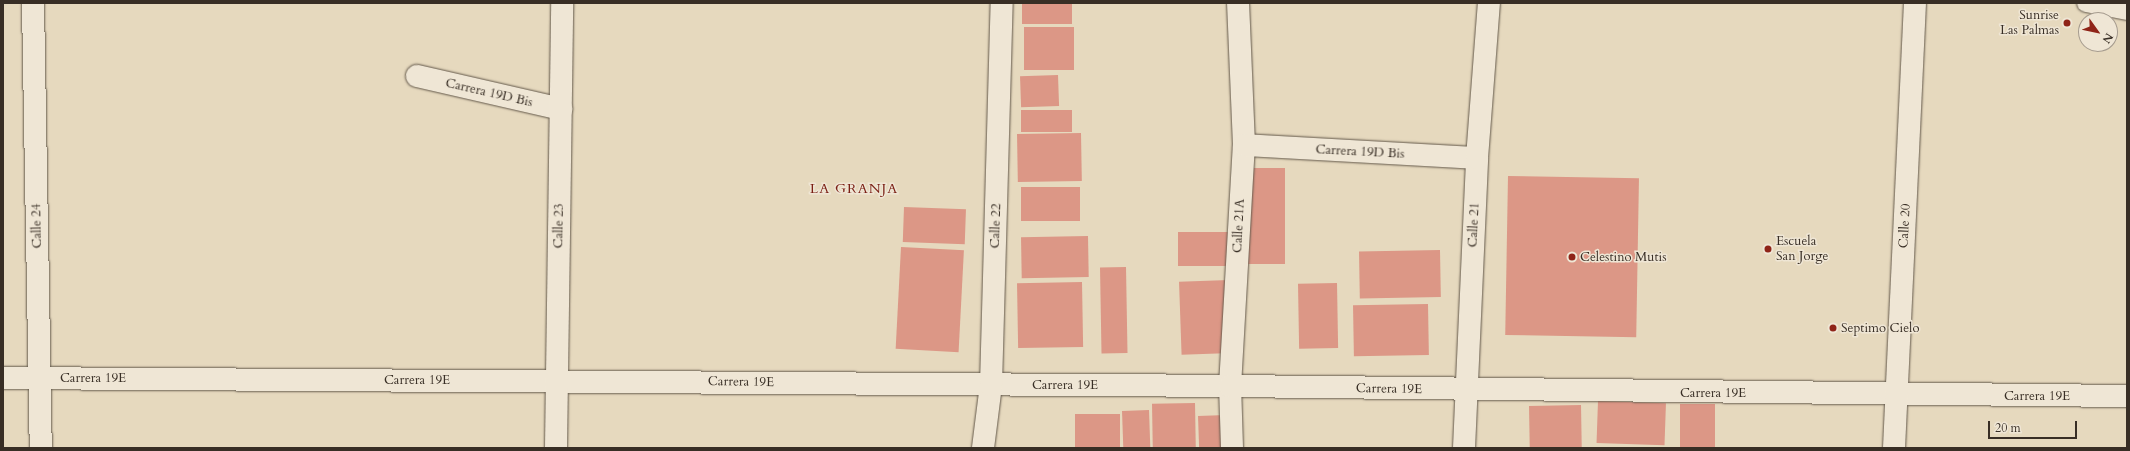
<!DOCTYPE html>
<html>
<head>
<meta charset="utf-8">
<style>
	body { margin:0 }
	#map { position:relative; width:2130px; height:451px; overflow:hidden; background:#e6d9be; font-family:Cardo,serif }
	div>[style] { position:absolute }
	.building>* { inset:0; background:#dc9786; transform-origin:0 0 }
	.roads { filter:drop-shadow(0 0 1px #64594b) drop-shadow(0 0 1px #64594b) }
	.service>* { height:18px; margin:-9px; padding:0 9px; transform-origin:9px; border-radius:9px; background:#efe6d5 }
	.pedestrian>* { height:22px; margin:-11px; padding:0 11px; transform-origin:11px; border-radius:11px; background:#efe6d5 }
	.minor>* { height:22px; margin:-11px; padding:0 11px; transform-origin:11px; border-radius:11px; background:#efe6d5 }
	.dots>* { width:11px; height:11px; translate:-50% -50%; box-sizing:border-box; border:2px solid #efe6d5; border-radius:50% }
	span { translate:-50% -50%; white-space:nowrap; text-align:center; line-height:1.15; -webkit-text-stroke:3px #efe6d5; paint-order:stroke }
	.poi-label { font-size:13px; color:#382e25 }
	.right { translate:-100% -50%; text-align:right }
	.left { translate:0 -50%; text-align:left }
	.street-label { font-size:13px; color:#382e25 }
	.neighbourhood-label { font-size:14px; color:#7a1f14; letter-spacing:1px }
	.frame { position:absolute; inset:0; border:4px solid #382e25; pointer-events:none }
	.north { position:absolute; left:2078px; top:12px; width:40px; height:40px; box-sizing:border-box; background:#efe6d5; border:1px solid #a69c8f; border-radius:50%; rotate:123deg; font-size:11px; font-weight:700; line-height:16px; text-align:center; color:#382e25 }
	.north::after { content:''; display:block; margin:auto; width:14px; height:18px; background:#8f2418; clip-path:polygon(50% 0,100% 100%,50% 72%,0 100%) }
	.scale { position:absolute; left:1988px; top:421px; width:89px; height:18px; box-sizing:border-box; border:2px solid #382e25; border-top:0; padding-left:5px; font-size:12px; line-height:14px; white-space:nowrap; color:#382e25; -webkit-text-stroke:3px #efe6d5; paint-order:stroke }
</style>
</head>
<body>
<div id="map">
	<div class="building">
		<i style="left:1022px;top:3px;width:50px;height:21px"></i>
		<i style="left:1074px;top:27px;width:43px;height:50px;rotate:90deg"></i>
		<i style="left:1058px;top:75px;width:31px;height:38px;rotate:88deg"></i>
		<i style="left:1072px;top:110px;width:22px;height:51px;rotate:90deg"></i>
		<i style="left:1081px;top:133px;width:48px;height:64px;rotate:89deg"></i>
		<i style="left:1244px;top:168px;width:41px;height:96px"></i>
		<i style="left:1508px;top:176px;width:131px;height:159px;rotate:1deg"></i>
		<i style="left:1080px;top:187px;width:34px;height:59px;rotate:90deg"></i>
		<i style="left:904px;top:207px;width:62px;height:35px;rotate:2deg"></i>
		<i style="left:1235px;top:232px;width:34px;height:57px;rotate:90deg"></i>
		<i style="left:1088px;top:236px;width:41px;height:67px;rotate:89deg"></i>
		<i style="left:901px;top:247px;width:63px;height:102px;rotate:3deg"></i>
		<i style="left:1440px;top:250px;width:47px;height:81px;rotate:89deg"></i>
		<i style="left:1126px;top:267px;width:86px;height:26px;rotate:89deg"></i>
		<i style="left:1229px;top:280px;width:73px;height:50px;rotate:88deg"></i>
		<i style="left:1082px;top:282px;width:65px;height:65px;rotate:89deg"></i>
		<i style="left:1337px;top:283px;width:65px;height:39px;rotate:89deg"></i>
		<i style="left:1428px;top:304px;width:51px;height:75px;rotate:89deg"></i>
		<i style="left:1598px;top:401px;width:68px;height:42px;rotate:2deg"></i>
		<i style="left:1195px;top:403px;width:45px;height:43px;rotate:89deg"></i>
		<i style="left:1680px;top:404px;width:35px;height:44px"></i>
		<i style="left:1581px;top:405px;width:43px;height:52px;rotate:89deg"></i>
		<i style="left:1149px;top:410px;width:38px;height:27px;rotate:88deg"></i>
		<i style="left:1120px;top:414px;width:34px;height:45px;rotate:90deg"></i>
		<i style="left:1226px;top:415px;width:33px;height:28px;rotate:88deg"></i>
	</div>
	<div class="roads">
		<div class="service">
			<i style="left:2086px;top:3px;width:42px;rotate:11deg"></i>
		</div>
		<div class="pedestrian">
			<i style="left:1232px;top:448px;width:62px;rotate:-91.8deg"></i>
			<i style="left:1230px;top:386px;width:241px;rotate:-86.7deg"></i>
			<i style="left:1244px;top:145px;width:142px;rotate:-92.4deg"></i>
		</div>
		<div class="minor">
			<i style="left:33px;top:3px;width:445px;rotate:89deg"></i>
			<i style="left:417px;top:76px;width:148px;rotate:12.9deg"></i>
			<i style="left:1244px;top:145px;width:233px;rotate:3.2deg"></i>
			<i style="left:3px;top:378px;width:1227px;rotate:0.37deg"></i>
			<i style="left:1230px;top:386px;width:897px;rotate:0.64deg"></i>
			<i style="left:556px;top:448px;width:445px;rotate:-89.2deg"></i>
			<i style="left:983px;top:448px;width:64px;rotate:-82.8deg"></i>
			<i style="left:991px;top:385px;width:382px;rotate:-88.4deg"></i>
			<i style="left:1464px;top:448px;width:290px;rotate:-87.4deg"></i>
			<i style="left:1477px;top:158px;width:155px;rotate:-85.6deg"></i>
			<i style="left:1894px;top:448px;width:445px;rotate:-87.3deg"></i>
		</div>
	</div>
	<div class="dots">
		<i style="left:2067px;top:23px;background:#8f2418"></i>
		<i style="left:1768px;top:249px;background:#8f2418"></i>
		<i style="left:1572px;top:257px;background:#8f2418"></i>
		<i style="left:1833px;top:328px;background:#8f2418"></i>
	</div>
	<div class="poi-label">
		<span class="right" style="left:2059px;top:23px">Sunrise<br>Las Palmas</span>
		<span class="left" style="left:1776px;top:249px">Escuela<br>San Jorge</span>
		<span class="left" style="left:1580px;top:257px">Celestino Mutis</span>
		<span class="left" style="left:1841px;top:328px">Septimo Cielo</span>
	</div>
	<div class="street-label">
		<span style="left:489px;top:93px;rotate:13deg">Carrera 19D Bis</span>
		<span style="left:1360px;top:152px;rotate:3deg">Carrera 19D Bis</span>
		<span style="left:1474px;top:225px;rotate:-87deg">Calle 21</span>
		<span style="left:37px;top:226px;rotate:-91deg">Calle 24</span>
		<span style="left:559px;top:226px;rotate:-89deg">Calle 23</span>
		<span style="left:996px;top:226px;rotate:-88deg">Calle 22</span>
		<span style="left:1239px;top:226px;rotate:-87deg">Calle 21A</span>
		<span style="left:1905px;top:226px;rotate:-87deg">Calle 20</span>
		<span style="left:93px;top:378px">Carrera 19E</span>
		<span style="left:417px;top:380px">Carrera 19E</span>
		<span style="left:741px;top:382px;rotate:1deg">Carrera 19E</span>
		<span style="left:1065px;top:385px">Carrera 19E</span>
		<span style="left:1389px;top:389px;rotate:1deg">Carrera 19E</span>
		<span style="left:1713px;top:393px">Carrera 19E</span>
		<span style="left:2037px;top:396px">Carrera 19E</span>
	</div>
	<div class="neighbourhood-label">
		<span style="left:854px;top:189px">LA GRANJA</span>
	</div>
	<div class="frame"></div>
	<div class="north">N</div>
	<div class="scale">20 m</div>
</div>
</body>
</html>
